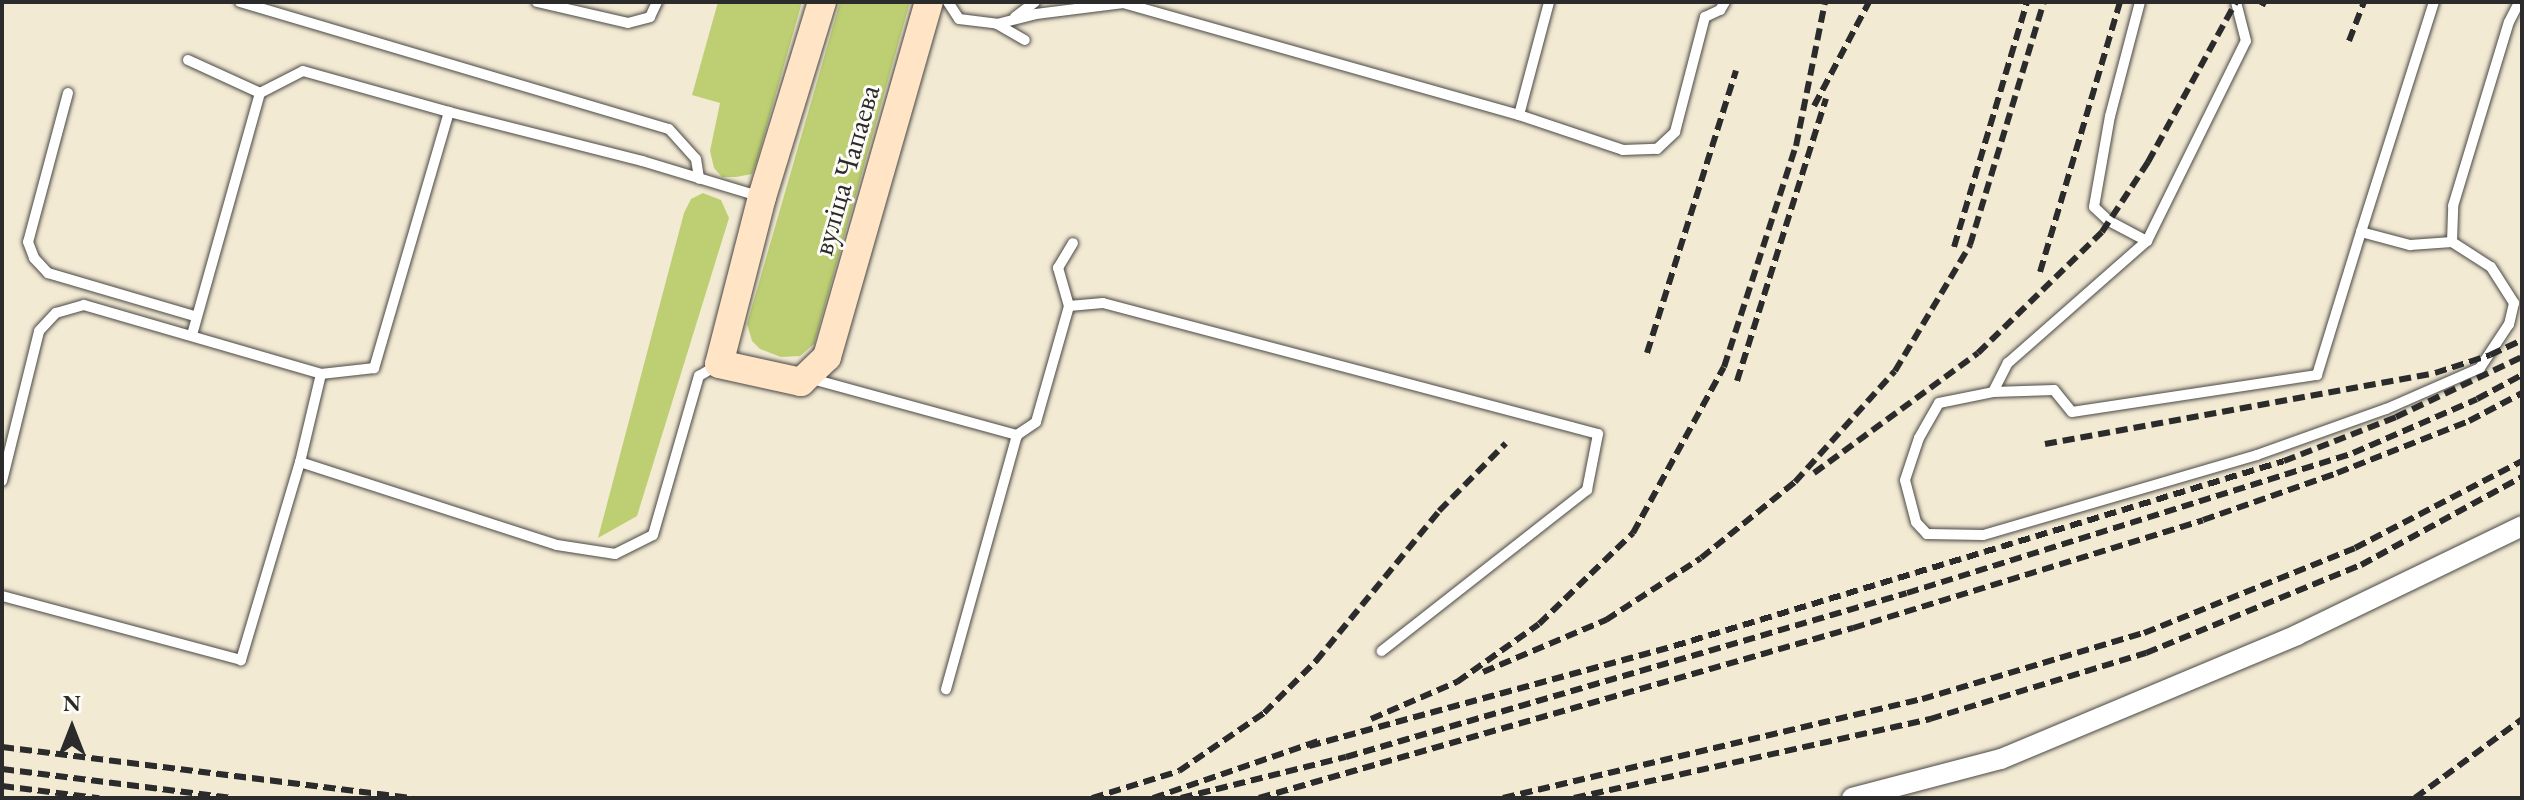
<!DOCTYPE html>
<html>
<head>
<meta charset="utf-8">
<style>
	body { margin:0 }
	#map { position:relative; width:2524px; height:800px; overflow:hidden; background:#f3ead4; font-family:"EB Garamond",serif }
	div>[style] { position:absolute }
	.green>* { inset:0; background:#bdcf72 }
	.roads { filter:drop-shadow(0 0 2px #494844) drop-shadow(0 0 2px #494844) }
	.lane>* { height:10px; margin:-5px; padding:0 5px; transform-origin:5px; border-radius:5px; background:#fff }
	.street>* { height:20px; margin:-10px; padding:0 10px; transform-origin:10px; border-radius:10px; background:#fff }
	.secondary>* { height:28px; margin:-14px; padding:0 14px; transform-origin:14px; border-radius:14px; background:#ffe4c6 }
	.rail>* { height:6px; margin-top:-3px; transform-origin:0; background:repeating-linear-gradient(90deg,#2b2b2b 0 12px,transparent 0 18px) }
	span { translate:-50% -50%; white-space:nowrap; text-align:center; line-height:1.15; -webkit-text-stroke:6px #fdfcf7; paint-order:stroke }
	.street-label { font-size:30px; color:#2b2b2b }
	.frame { position:absolute; inset:0; border:4px solid #2b2b2b; pointer-events:none }
	.north { position:absolute; left:32px; top:688px; width:80px; height:80px; -webkit-text-stroke:6px #fdfcf7; paint-order:stroke; rotate:0deg; font-size:22px; font-weight:700; line-height:32px; text-align:center; color:#2b2b2b }
	.north::after { content:''; display:block; margin:auto; width:28px; height:36px; background:#2b2b2b; clip-path:polygon(50% 0,100% 100%,50% 72%,0 100%) }
</style>
</head>
<body>
<div id="map">
	<div class="green">
		<i style="clip-path:polygon(718px 2px,802px 2px,757px 160px,752px 174px,736px 177px,722px 177px,714px 168px,710px 151px,720px 103px,692px 95px)"></i>
		<i style="clip-path:polygon(840px 2px,910px 2px,814px 344px,800px 356px,781px 357px,760px 349px,752px 341px,747px 324px)"></i>
		<i style="clip-path:polygon(703px 193px,721px 200px,729px 218px,637px 516px,598px 538px,684px 213px,691px 199px)"></i>
	</div>
	<div class="roads">
		<div class="lane">
			<i style="left:240px;top:2px;width:447px;rotate:16.5deg"></i>
			<i style="left:669px;top:129px;width:40px;rotate:48deg"></i>
			<i style="left:696px;top:159px;width:20px;rotate:81deg"></i>
			<i style="left:537px;top:2px;width:93px;rotate:13deg"></i>
			<i style="left:628px;top:23px;width:23px;rotate:-15deg"></i>
			<i style="left:650px;top:17px;width:17px;rotate:-65deg"></i>
			<i style="left:948px;top:2px;width:20px;rotate:57deg"></i>
			<i style="left:959px;top:19px;width:38px;rotate:7deg"></i>
			<i style="left:997px;top:24px;width:32px;rotate:30deg"></i>
			<i style="left:2140px;top:2px;width:118px;rotate:104.7deg"></i>
			<i style="left:2110px;top:116px;width:92px;rotate:100deg"></i>
			<i style="left:2094px;top:207px;width:21px;rotate:43deg"></i>
			<i style="left:2109px;top:221px;width:43px;rotate:27.8deg"></i>
			<i style="left:2147px;top:241px;width:223px;rotate:-63.7deg"></i>
			<i style="left:2246px;top:41px;width:40px;rotate:-104.4deg"></i>
			<i style="left:1015px;top:17px;width:25px;rotate:-37deg"></i>
			<i style="left:997px;top:24px;width:40px;rotate:-14.4deg"></i>
			<i style="left:1036px;top:14px;width:88px;rotate:-7.2deg"></i>
			<i style="left:1123px;top:3px;width:412px;rotate:15.8deg"></i>
			<i style="left:1519px;top:115px;width:117px;rotate:-75.1deg"></i>
			<i style="left:188px;top:60px;width:79px;rotate:24.6deg"></i>
			<i style="left:260px;top:93px;width:251px;rotate:105.7deg"></i>
			<i style="left:68px;top:93px;width:154px;rotate:105deg"></i>
			<i style="left:28px;top:242px;width:17px;rotate:69deg"></i>
			<i style="left:34px;top:258px;width:21px;rotate:47deg"></i>
			<i style="left:48px;top:273px;width:152px;rotate:16.4deg"></i>
			<i style="left:260px;top:93px;width:48px;rotate:-27.1deg"></i>
			<i style="left:303px;top:71px;width:152px;rotate:15.7deg"></i>
			<i style="left:449px;top:112px;width:267px;rotate:106.3deg"></i>
			<i style="left:374px;top:368px;width:53px;rotate:173.5deg"></i>
			<i style="left:449px;top:112px;width:199px;rotate:14.2deg"></i>
			<i style="left:642px;top:161px;width:124px;rotate:16.8deg"></i>
			<i style="left:1519px;top:115px;width:110px;rotate:18.6deg"></i>
			<i style="left:1623px;top:150px;width:34px;rotate:-2deg"></i>
			<i style="left:1657px;top:149px;width:25px;rotate:-43deg"></i>
			<i style="left:1675px;top:132px;width:119px;rotate:-75.4deg"></i>
			<i style="left:1705px;top:17px;width:17px;rotate:-25deg"></i>
			<i style="left:1720px;top:10px;width:9px;rotate:-58deg"></i>
			<i style="left:2361px;top:232px;width:51px;rotate:14.9deg"></i>
			<i style="left:2410px;top:245px;width:42px;rotate:-4.1deg"></i>
			<i style="left:2452px;top:242px;width:46px;rotate:32.7deg"></i>
			<i style="left:2491px;top:267px;width:43px;rotate:57.4deg"></i>
			<i style="left:2514px;top:303px;width:22px;rotate:103deg"></i>
			<i style="left:2509px;top:324px;width:53px;rotate:123.4deg"></i>
			<i style="left:2480px;top:368px;width:103px;rotate:156.4deg"></i>
			<i style="left:2386px;top:409px;width:137px;rotate:160.4deg"></i>
			<i style="left:2257px;top:455px;width:285px;rotate:163.7deg"></i>
			<i style="left:1983px;top:535px;width:56px;rotate:-179deg"></i>
			<i style="left:1927px;top:534px;width:16px;rotate:-133deg"></i>
			<i style="left:1916px;top:522px;width:43px;rotate:-104.7deg"></i>
			<i style="left:1905px;top:480px;width:44px;rotate:-71.6deg"></i>
			<i style="left:1919px;top:438px;width:40px;rotate:-60.3deg"></i>
			<i style="left:1939px;top:403px;width:55px;rotate:-11.5deg"></i>
			<i style="left:1993px;top:392px;width:61px;rotate:-1.9deg"></i>
			<i style="left:2054px;top:390px;width:28px;rotate:51deg"></i>
			<i style="left:2072px;top:412px;width:248px;rotate:-8.6deg"></i>
			<i style="left:2317px;top:375px;width:150px;rotate:-72.9deg"></i>
			<i style="left:2361px;top:232px;width:241px;rotate:-72.4deg"></i>
			<i style="left:2452px;top:242px;width:36px;rotate:-88deg"></i>
			<i style="left:2453px;top:206px;width:192px;rotate:-73.1deg"></i>
			<i style="left:2509px;top:22px;width:22px;rotate:-63deg"></i>
			<i style="left:1069px;top:306px;width:34px;rotate:-5deg"></i>
			<i style="left:1103px;top:303px;width:512px;rotate:14.82deg"></i>
			<i style="left:1598px;top:434px;width:57px;rotate:101.1deg"></i>
			<i style="left:1587px;top:490px;width:261px;rotate:141.9deg"></i>
			<i style="left:812px;top:379px;width:213px;rotate:15.3deg"></i>
			<i style="left:1017px;top:435px;width:264px;rotate:105.6deg"></i>
			<i style="left:1993px;top:392px;width:33px;rotate:-63deg"></i>
			<i style="left:2008px;top:363px;width:185px;rotate:-41.3deg"></i>
			<i style="left:1017px;top:435px;width:23px;rotate:-34deg"></i>
			<i style="left:1036px;top:422px;width:121px;rotate:-74.1deg"></i>
			<i style="left:1069px;top:306px;width:40px;rotate:-106deg"></i>
			<i style="left:1058px;top:268px;width:29px;rotate:-59deg"></i>
			<i style="left:300px;top:462px;width:270px;rotate:17.9deg"></i>
			<i style="left:557px;top:545px;width:59px;rotate:8.8deg"></i>
			<i style="left:615px;top:554px;width:42px;rotate:-26.6deg"></i>
			<i style="left:653px;top:535px;width:166px;rotate:-73.9deg"></i>
			<i style="left:699px;top:376px;width:21px;rotate:-31deg"></i>
			<i style="left:2px;top:481px;width:154px;rotate:-76.1deg"></i>
			<i style="left:39px;top:331px;width:25px;rotate:-47deg"></i>
			<i style="left:56px;top:313px;width:29px;rotate:-16deg"></i>
			<i style="left:84px;top:305px;width:247px;rotate:16.2deg"></i>
			<i style="left:321px;top:374px;width:90px;rotate:103.4deg"></i>
			<i style="left:300px;top:462px;width:207px;rotate:106.6deg"></i>
			<i style="left:241px;top:660px;width:247px;rotate:-165deg"></i>
		</div>
		<div class="street">
			<i style="left:1852px;top:798px;width:154px;rotate:-14.7deg"></i>
			<i style="left:2001px;top:759px;width:321px;rotate:-22.7deg"></i>
			<i style="left:2297px;top:635px;width:250px;rotate:-25.8deg"></i>
		</div>
		<div class="secondary">
			<i style="left:822px;top:2px;width:204px;rotate:107.1deg"></i>
			<i style="left:762px;top:197px;width:172px;rotate:104.4deg"></i>
			<i style="left:719px;top:364px;width:84px;rotate:12.4deg"></i>
			<i style="left:801px;top:382px;width:36px;rotate:-44deg"></i>
			<i style="left:827px;top:357px;width:369px;rotate:-74deg"></i>
		</div>
	</div>
	<div class="rail">
		<i style="left:2262px;top:6px;width:4px;rotate:-63deg"></i>
		<i style="left:2349px;top:41px;width:42px;rotate:-69deg"></i>
		<i style="left:1814px;top:106px;width:118px;rotate:-62.1deg"></i>
		<i style="left:1954px;top:247px;width:256px;rotate:-73.4deg"></i>
		<i style="left:2040px;top:272px;width:282px;rotate:-73.5deg"></i>
		<i style="left:1647px;top:353px;width:296px;rotate:-72.5deg"></i>
		<i style="left:1737px;top:381px;width:296px;rotate:-72.5deg"></i>
		<i style="left:2045px;top:444px;width:396px;rotate:-10.3deg"></i>
		<i style="left:2435px;top:373px;width:58px;rotate:-18.1deg"></i>
		<i style="left:2490px;top:355px;width:35px;rotate:-25deg"></i>
		<i style="left:1814px;top:473px;width:203px;rotate:-36.2deg"></i>
		<i style="left:1978px;top:353px;width:173px;rotate:-44.3deg"></i>
		<i style="left:2102px;top:232px;width:84px;rotate:-56.7deg"></i>
		<i style="left:2148px;top:162px;width:183px;rotate:-61.2deg"></i>
		<i style="left:1483px;top:672px;width:134px;rotate:-22.9deg"></i>
		<i style="left:1606px;top:620px;width:113px;rotate:-33.1deg"></i>
		<i style="left:1701px;top:558px;width:121px;rotate:-39deg"></i>
		<i style="left:1795px;top:482px;width:149px;rotate:-48deg"></i>
		<i style="left:1895px;top:371px;width:147px;rotate:-59.2deg"></i>
		<i style="left:1970px;top:245px;width:254px;rotate:-73.1deg"></i>
		<i style="left:1371px;top:719px;width:94px;rotate:-23.3deg"></i>
		<i style="left:1457px;top:682px;width:100px;rotate:-35.3deg"></i>
		<i style="left:1539px;top:624px;width:131px;rotate:-44.1deg"></i>
		<i style="left:1633px;top:533px;width:189px;rotate:-61.3deg"></i>
		<i style="left:1724px;top:367px;width:232px;rotate:-72deg"></i>
		<i style="left:1796px;top:146px;width:147px;rotate:-78.6deg"></i>
		<i style="left:1309px;top:746px;width:378px;rotate:-15.3deg"></i>
		<i style="left:1674px;top:646px;width:637px;rotate:-16.87deg"></i>
		<i style="left:2284px;top:461px;width:120px;rotate:-21.4deg"></i>
		<i style="left:2396px;top:417px;width:140px;rotate:-25.5deg"></i>
		<i style="left:2px;top:747px;width:414px;rotate:7.1deg"></i>
		<i style="left:2px;top:769px;width:232px;rotate:7.2deg"></i>
		<i style="left:2px;top:786px;width:98px;rotate:7.1deg"></i>
		<i style="left:1092px;top:798px;width:91px;rotate:-17.2deg"></i>
		<i style="left:1179px;top:771px;width:103px;rotate:-34.3deg"></i>
		<i style="left:1264px;top:713px;width:74px;rotate:-45deg"></i>
		<i style="left:1316px;top:661px;width:194px;rotate:-50.6deg"></i>
		<i style="left:1439px;top:511px;width:95px;rotate:-45.4deg"></i>
		<i style="left:1153px;top:798px;width:176px;rotate:-19deg"></i>
		<i style="left:1181px;top:798px;width:170px;rotate:-14deg"></i>
		<i style="left:1346px;top:757px;width:584px;rotate:-16.3deg"></i>
		<i style="left:1907px;top:593px;width:467px;rotate:-17.4deg"></i>
		<i style="left:2353px;top:453px;width:135px;rotate:-23.5deg"></i>
		<i style="left:2477px;top:399px;width:51px;rotate:-28.1deg"></i>
		<i style="left:1259px;top:798px;width:618px;rotate:-15.97deg"></i>
		<i style="left:1853px;top:628px;width:366px;rotate:-17.1deg"></i>
		<i style="left:2203px;top:520px;width:142px;rotate:-19.3deg"></i>
		<i style="left:2337px;top:473px;width:142px;rotate:-21.5deg"></i>
		<i style="left:2469px;top:421px;width:60px;rotate:-27.8deg"></i>
		<i style="left:1503px;top:798px;width:431px;rotate:-13.3deg"></i>
		<i style="left:1922px;top:699px;width:232px;rotate:-16.6deg"></i>
		<i style="left:2144px;top:633px;width:227px;rotate:-21.9deg"></i>
		<i style="left:2355px;top:548px;width:188px;rotate:-27.5deg"></i>
		<i style="left:1574px;top:798px;width:365px;rotate:-12.5deg"></i>
		<i style="left:1930px;top:719px;width:226px;rotate:-17deg"></i>
		<i style="left:2146px;top:653px;width:232px;rotate:-22.3deg"></i>
		<i style="left:2361px;top:565px;width:183px;rotate:-28.7deg"></i>
		<i style="left:2415px;top:798px;width:133px;rotate:-36.4deg"></i>
	</div>
	<div class="street-label">
		<span style="left:846px;top:170px;rotate:-74deg">вуліца Чапаева</span>
	</div>
	<div class="frame"></div>
	<div class="north">N</div>
</div>
</body>
</html>
